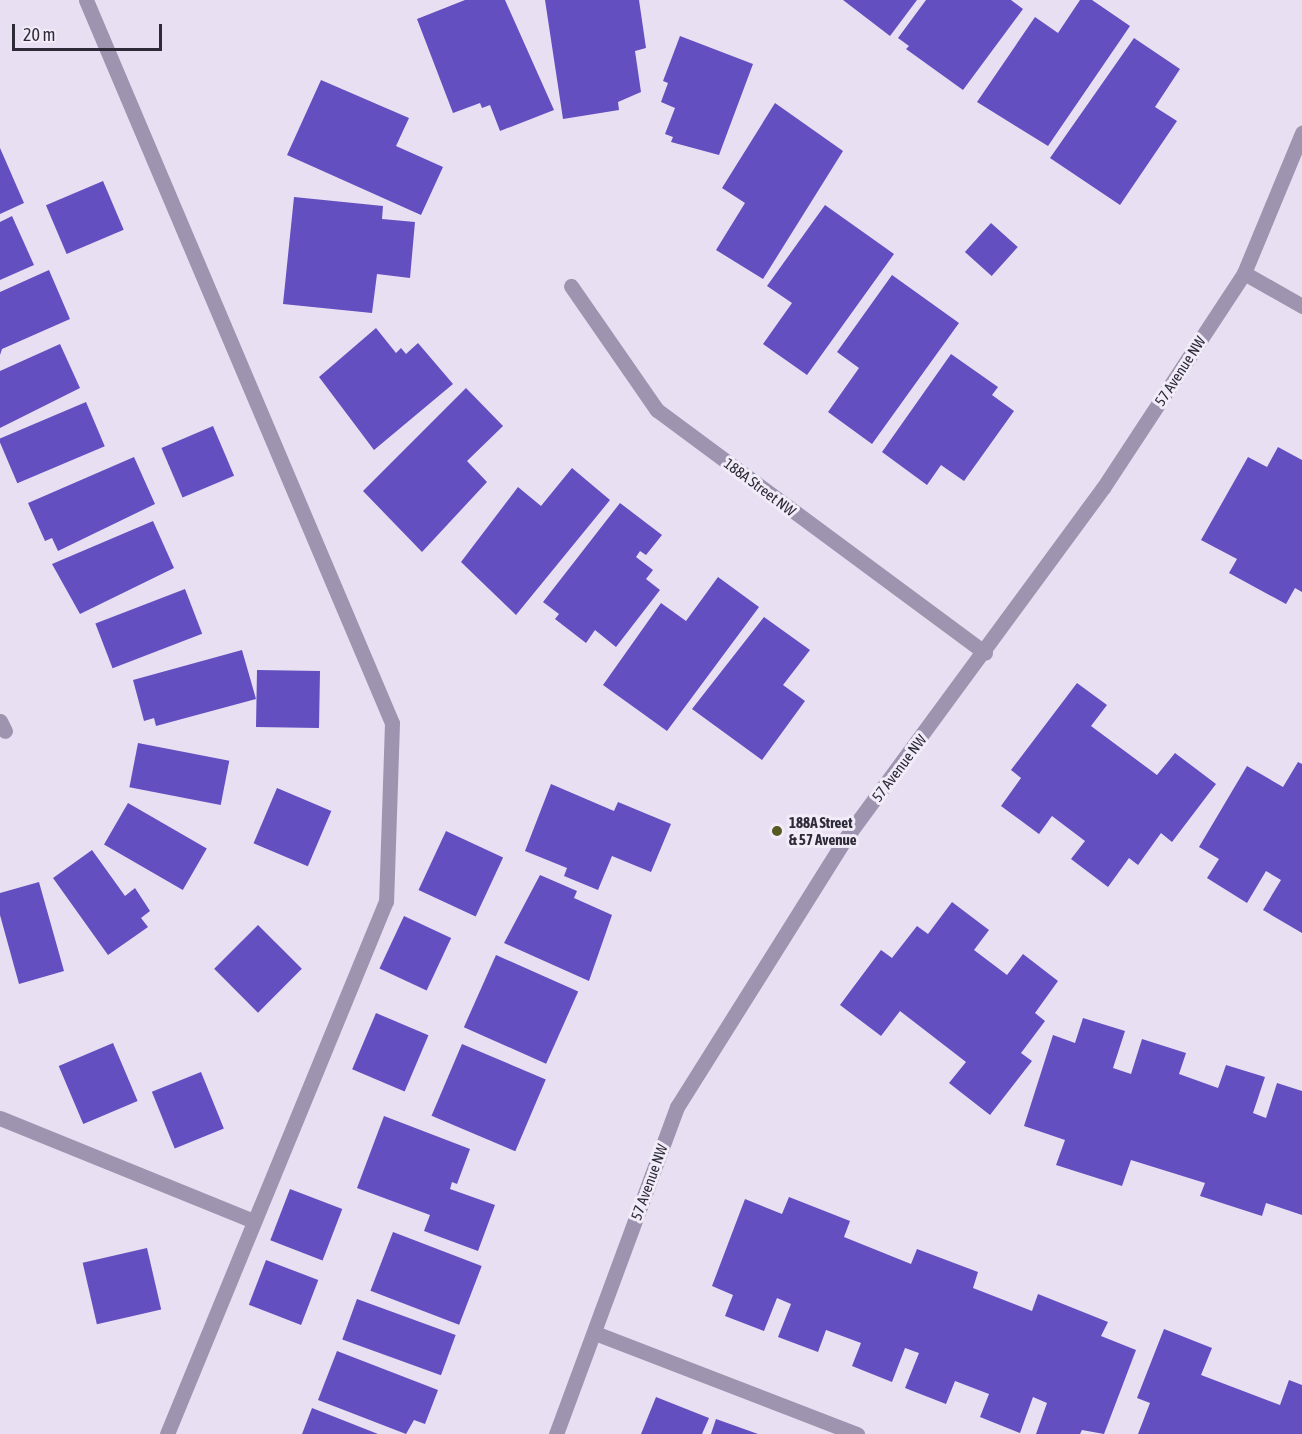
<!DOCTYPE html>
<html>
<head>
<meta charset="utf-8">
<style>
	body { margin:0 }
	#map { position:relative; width:1302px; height:1434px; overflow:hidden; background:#e8dff2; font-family:"Asap Condensed",sans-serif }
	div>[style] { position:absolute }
	.building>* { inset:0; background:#634fc0; transform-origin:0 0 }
	.service>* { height:15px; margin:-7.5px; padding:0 7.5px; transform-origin:7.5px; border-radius:7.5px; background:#9e94b0 }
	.minor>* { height:15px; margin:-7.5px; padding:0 7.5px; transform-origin:7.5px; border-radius:7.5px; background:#9e94b0 }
	.tertiary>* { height:15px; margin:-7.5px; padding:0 7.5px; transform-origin:7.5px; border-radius:7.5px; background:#9e94b0 }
	.dots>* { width:16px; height:16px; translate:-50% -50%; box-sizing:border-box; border:3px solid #f2ecf9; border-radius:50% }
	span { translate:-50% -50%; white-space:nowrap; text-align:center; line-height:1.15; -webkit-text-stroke:6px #f2ecf9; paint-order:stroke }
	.street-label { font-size:15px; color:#2e2a38 }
	.poi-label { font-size:15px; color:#2e2a38; font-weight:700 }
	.left { translate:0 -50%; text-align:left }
	.scale { position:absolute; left:12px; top:24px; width:150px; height:27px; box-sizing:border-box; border:3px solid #2e2a38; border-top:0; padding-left:8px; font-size:18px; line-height:21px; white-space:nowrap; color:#2e2a38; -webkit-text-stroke:4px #f2ecf9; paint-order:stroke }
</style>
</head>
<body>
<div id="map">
	<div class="building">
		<i style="clip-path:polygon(465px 0,505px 0,554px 110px,500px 131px,490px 105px,482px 108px,480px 103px,453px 113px,417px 19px)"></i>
		<i style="clip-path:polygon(545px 0,639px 0,646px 48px,635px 51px,641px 92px,618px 102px,619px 110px,563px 119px)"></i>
		<i style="clip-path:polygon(843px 0,917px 0,890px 36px)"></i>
		<i style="clip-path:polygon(926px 0,1011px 0,1023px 9px,963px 90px,906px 49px,909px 46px,898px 38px)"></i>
		<i style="clip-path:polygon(1080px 0,1092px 0,1130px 26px,1048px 146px,977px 102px,1035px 17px,1058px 33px)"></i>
		<i style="clip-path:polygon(680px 36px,753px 64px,719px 155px,671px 142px,673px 137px,665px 134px,675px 108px,661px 102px,668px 83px,663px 81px)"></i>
		<i style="clip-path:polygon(1134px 38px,1180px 69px,1155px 107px,1177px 121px,1120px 205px,1050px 158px)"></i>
		<i style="clip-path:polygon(321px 80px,409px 118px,396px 146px,443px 167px,421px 215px,287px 155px)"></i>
		<i style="clip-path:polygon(775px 103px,843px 151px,763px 279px,716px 250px,745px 203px,722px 188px)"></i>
		<i style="clip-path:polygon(0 148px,24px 203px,0 214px)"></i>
		<i style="left:103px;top:181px;width:53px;height:62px;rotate:67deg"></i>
		<i style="clip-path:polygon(294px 197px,383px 206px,382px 219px,415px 222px,410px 278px,377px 274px,372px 313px,283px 304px)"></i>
		<i style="clip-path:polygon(825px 205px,894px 254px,807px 375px,763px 344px,792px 303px,767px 286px)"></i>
		<i style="clip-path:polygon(12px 216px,34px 265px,0 280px,0 222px)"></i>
		<i style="left:991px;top:223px;width:36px;height:39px;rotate:42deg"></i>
		<i style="clip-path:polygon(49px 270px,70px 319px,2px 349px,0 355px,0 292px)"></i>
		<i style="clip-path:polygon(892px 275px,959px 323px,872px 444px,828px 412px,859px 368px,837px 352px)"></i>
		<i style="clip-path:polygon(376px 328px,396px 353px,401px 348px,406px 354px,418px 343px,453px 384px,374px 450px,319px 377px)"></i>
		<i style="clip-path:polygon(60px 344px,80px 388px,0 428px,0 371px)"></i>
		<i style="clip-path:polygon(951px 354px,998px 387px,992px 395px,1014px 411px,964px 481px,941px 465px,927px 485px,882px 452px)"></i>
		<i style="clip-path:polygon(466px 388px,503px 426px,467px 461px,487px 482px,422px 552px,363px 491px)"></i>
		<i style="left:86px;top:402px;width:48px;height:95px;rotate:67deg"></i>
		<i style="left:213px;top:426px;width:54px;height:56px;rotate:67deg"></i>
		<i style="clip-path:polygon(1278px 447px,1302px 460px,1302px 592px,1295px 588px,1286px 604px,1229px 573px,1237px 559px,1201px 540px,1248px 457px,1267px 467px)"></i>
		<i style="clip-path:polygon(134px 457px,155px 504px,58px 551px,52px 538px,45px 541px,28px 503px)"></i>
		<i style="clip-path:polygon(572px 468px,610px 500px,516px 615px,461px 562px,518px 487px,541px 506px)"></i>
		<i style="clip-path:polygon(620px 503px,662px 535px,646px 555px,640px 551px,636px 557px,653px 570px,646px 579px,660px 590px,616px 647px,595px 630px,586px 643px,555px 619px,559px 614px,543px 602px)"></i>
		<i style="clip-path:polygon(153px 521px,174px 568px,80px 614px,52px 564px)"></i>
		<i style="clip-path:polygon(718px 577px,759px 607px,667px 731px,603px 685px,661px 603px,686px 621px)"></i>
		<i style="left:185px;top:589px;width:48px;height:96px;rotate:69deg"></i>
		<i style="clip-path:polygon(764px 617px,810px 650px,783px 685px,805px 701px,762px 760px,692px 709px)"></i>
		<i style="clip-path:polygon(242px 650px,256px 699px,156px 726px,154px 718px,144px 721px,133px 680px)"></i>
		<i style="left:257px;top:670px;width:63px;height:57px;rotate:1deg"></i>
		<i style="clip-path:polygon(1077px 683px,1107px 705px,1091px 726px,1157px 775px,1175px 753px,1216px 784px,1172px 842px,1161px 833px,1138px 865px,1129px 858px,1108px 887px,1071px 859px,1085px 841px,1052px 816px,1039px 834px,1001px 806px,1021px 778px,1011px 770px)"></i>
		<i style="left:138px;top:743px;width:93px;height:45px;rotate:11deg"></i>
		<i style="clip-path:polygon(1298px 762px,1302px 764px,1302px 933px,1263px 910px,1281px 880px,1266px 871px,1247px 903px,1207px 878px,1219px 859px,1199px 847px,1247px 766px,1283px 787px)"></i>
		<i style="clip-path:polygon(551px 784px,614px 811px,618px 802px,671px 824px,651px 872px,612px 856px,598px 890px,564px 876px,567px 868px,525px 851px)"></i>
		<i style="left:277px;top:788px;width:59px;height:60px;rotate:23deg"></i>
		<i style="left:128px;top:803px;width:91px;height:48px;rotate:30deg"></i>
		<i style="left:446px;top:831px;width:63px;height:65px;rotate:25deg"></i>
		<i style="clip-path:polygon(92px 850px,125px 896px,135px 888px,150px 911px,141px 918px,148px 927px,108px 955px,53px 878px)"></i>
		<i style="clip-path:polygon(540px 875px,577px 891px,574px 898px,612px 915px,589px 981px,504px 943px)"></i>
		<i style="clip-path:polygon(39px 882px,64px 971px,19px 984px,0 915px,0 893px)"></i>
		<i style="clip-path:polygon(952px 902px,989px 930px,974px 950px,1007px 975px,1023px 954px,1058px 981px,1035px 1013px,1045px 1021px,1021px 1053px,1032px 1061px,990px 1115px,949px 1083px,966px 1062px,900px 1011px,881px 1036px,840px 1005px,881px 950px,892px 958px,917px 926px,928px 934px)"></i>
		<i style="left:404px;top:916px;width:52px;height:58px;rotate:25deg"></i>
		<i style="left:258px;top:925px;width:62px;height:62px;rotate:45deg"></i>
		<i style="left:496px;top:955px;width:90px;height:79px;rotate:24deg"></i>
		<i style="left:376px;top:1013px;width:57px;height:61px;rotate:23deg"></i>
		<i style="clip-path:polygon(1083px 1018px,1125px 1031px,1113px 1068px,1131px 1074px,1142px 1039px,1186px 1053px,1179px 1074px,1218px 1088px,1226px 1065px,1265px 1077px,1253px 1113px,1266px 1118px,1277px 1083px,1302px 1091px,1302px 1215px,1266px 1203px,1262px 1216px,1200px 1196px,1205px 1183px,1131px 1160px,1122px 1186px,1056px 1165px,1065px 1140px,1024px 1126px,1053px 1035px,1075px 1043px)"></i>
		<i style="left:113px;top:1043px;width:63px;height:59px;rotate:67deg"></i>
		<i style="left:462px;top:1044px;width:91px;height:78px;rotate:23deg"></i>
		<i style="left:201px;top:1072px;width:61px;height:53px;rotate:68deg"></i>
		<i style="clip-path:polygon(384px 1116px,470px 1149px,457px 1184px,452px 1182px,450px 1189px,495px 1205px,478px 1251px,424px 1231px,430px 1215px,357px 1188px)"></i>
		<i style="left:290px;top:1189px;width:56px;height:55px;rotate:21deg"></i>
		<i style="clip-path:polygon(789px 1197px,850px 1221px,844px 1237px,911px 1264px,917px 1249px,978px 1272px,973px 1288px,1032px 1311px,1038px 1294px,1108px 1322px,1101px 1336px,1136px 1350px,1104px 1434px,1082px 1430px,1080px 1434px,1036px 1434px,1047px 1403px,1033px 1397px,1020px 1433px,980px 1417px,989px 1394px,955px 1381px,946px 1404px,905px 1388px,919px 1353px,905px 1348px,892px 1382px,852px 1366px,861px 1343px,826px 1330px,818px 1352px,778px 1337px,791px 1304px,777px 1298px,764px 1331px,725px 1316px,733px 1295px,712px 1286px,745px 1199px,782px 1214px)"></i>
		<i style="left:393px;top:1232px;width:95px;height:63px;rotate:21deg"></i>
		<i style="left:147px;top:1248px;width:63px;height:66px;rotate:77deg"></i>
		<i style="left:266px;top:1260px;width:56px;height:48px;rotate:21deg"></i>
		<i style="left:357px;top:1299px;width:105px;height:43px;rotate:20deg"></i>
		<i style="clip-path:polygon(1164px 1329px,1212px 1348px,1201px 1375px,1280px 1405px,1289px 1380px,1302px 1385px,1302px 1434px,1138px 1434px,1150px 1403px,1137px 1398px)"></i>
		<i style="clip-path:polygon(337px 1351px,438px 1390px,425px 1424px,414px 1420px,406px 1434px,318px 1400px)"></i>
		<i style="clip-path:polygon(656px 1397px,709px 1418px,702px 1434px,641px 1434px)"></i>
		<i style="clip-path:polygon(312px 1408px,378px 1434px,302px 1434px)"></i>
		<i style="clip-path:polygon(716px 1419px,758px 1434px,711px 1434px)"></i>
	</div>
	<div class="service">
		<i style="left:86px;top:0;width:785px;rotate:67.06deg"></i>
		<i style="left:392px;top:723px;width:178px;rotate:91.9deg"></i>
		<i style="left:386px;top:901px;width:576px;rotate:112.34deg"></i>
		<i style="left:0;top:1118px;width:274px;rotate:22.1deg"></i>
		<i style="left:595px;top:1333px;width:281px;rotate:21.1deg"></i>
	</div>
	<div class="minor">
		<i style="left:571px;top:286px;width:151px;rotate:55.3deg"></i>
		<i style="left:657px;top:410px;width:408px;rotate:36.5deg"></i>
		<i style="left:0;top:721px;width:11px;rotate:63deg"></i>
	</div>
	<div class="tertiary">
		<i style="left:1244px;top:273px;width:67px;rotate:29.6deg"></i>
		<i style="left:556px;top:1434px;width:349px;rotate:-69.7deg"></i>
		<i style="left:677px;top:1107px;width:316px;rotate:-57.9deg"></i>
		<i style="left:845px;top:839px;width:436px;rotate:-53.7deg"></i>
		<i style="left:1103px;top:488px;width:257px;rotate:-56.7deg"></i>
		<i style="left:1244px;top:273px;width:152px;rotate:-67.5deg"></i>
	</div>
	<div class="dots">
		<i style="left:777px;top:831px;background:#585821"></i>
	</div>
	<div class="street-label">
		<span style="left:1180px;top:371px;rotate:-57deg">57 Avenue NW</span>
		<span style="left:760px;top:487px;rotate:37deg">188A Street NW</span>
		<span style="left:899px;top:768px;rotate:-53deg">57 Avenue NW</span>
		<span style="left:649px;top:1182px;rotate:-70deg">57 Avenue NW</span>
	</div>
	<div class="poi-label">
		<span class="left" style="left:789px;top:831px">188A Street<br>&amp; 57 Avenue</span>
	</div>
	<div class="scale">20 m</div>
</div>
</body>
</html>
